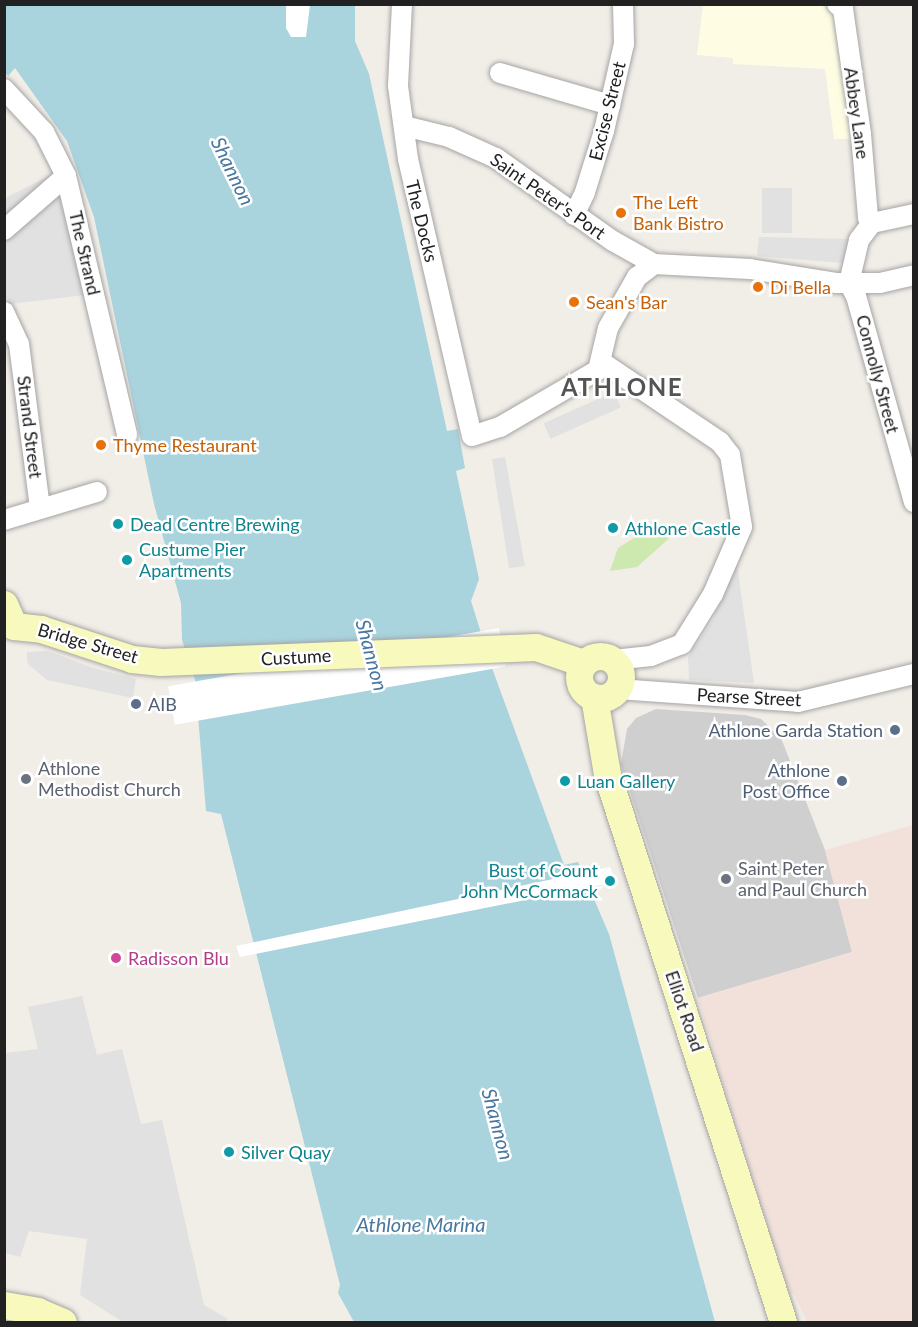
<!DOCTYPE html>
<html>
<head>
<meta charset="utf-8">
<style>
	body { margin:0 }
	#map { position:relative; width:918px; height:1327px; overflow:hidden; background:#f1ede7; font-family:Lato,sans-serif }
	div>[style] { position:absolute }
	.education>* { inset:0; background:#fefde3 }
	.religious>* { inset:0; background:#cfcfcf }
	.military>* { inset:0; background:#f2e1db }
	.grass>* { inset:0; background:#cee9af }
	.parking>* { inset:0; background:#e1e1e1; transform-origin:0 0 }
	.water>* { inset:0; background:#a9d3dd }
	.pier>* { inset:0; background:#fff; transform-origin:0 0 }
	.roads { filter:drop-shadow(0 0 2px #a5a5a5) drop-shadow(0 0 2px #a5a5a5) }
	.street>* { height:20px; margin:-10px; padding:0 10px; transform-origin:10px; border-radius:10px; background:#fff }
	.secondary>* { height:27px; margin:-13.5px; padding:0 13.5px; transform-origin:13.5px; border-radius:13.5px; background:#f8f9bd }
	.secondary>.ring { margin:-13.5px; padding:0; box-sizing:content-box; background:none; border:27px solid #f8f9bd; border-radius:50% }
	.dots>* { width:16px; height:16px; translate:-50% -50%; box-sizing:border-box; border:3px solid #fff; border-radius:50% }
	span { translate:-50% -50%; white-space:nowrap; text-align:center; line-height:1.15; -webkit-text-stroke:5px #fff; paint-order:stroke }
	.street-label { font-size:18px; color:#212121 }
	.food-label { font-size:18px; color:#c56008 }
	.left { translate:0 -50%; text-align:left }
	.culture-label { font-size:18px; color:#0d838f }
	.right { translate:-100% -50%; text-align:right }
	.service-label { font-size:18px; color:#4e5e75 }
	.worship-label { font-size:18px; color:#5b616d }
	.hotel-label { font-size:18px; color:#b23c85 }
	.water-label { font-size:20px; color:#4877a0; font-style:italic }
	.district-label { font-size:24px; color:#545454; font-weight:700; letter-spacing:1.5px }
	.frame { position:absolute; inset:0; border:6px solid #212121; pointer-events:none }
</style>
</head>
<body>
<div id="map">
	<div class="education">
		<i style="clip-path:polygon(703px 5px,824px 5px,838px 11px,855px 139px,834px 139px,825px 69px,733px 64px,733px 58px,697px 55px)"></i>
	</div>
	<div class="religious">
		<i style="clip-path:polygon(656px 709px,745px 715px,761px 719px,781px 738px,825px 850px,852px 952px,698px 998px,621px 764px,627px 729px,636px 718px)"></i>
	</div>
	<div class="military">
		<i style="clip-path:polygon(913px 825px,913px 1322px,807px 1322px,794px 1294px,786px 1294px,698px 998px,852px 952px,825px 850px)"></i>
	</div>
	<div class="grass">
		<i style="clip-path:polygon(655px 525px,673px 535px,637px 567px,610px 571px,618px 548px)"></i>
	</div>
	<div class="parking">
		<i style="clip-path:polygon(51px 175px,61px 197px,85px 295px,10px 304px,5px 295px,5px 198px)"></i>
		<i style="left:762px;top:188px;width:30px;height:45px"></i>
		<i style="clip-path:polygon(759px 237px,848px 239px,844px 263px,757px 256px)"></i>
		<i style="left:614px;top:392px;width:17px;height:77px;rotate:66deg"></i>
		<i style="clip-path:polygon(505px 457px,525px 566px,509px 568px,492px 459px)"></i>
		<i style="clip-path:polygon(736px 558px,754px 683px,689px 680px,688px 657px,713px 620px)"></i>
		<i style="clip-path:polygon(48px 651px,93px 668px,136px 679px,133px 698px,47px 680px,28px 664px,27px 657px,27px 652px)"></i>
		<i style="clip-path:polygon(82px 996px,97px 1055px,122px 1049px,141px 1124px,162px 1120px,204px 1305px,228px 1319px,225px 1322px,123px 1322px,80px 1295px,87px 1239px,29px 1231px,20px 1257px,5px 1253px,5px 1053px,38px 1049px,28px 1007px)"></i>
	</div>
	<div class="water">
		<i style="clip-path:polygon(5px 5px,355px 5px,355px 41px,369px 74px,447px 431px,458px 429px,465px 468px,456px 471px,479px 579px,471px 601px,492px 668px,564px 865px,578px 862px,609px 934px,715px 1322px,354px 1322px,338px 1293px,340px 1285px,221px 814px,206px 811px,195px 680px,182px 640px,181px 603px,154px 504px,94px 217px,67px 141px,15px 68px,8px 76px,5px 72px)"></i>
	</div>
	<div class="pier">
		<i style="clip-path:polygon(286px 5px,310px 5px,306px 37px,291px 37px,286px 28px)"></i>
		<i style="left:499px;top:628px;width:39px;height:336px;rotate:80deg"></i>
		<i style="clip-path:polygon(610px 867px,615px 882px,240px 957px,236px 946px)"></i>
	</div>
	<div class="roads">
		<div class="street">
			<i style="left:402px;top:4px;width:82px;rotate:92.8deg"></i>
			<i style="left:398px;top:86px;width:74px;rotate:82.2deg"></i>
			<i style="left:408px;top:159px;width:284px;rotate:77deg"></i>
			<i style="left:472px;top:436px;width:29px;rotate:-18deg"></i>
			<i style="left:500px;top:427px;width:113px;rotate:-30.2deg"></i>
			<i style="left:598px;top:370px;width:43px;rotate:-76.6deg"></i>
			<i style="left:608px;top:328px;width:59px;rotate:-60.4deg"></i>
			<i style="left:637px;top:277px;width:21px;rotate:-37deg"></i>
			<i style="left:837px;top:4px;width:8px;rotate:40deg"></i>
			<i style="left:843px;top:9px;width:126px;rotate:81.8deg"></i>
			<i style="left:861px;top:134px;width:84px;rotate:85.2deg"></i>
			<i style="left:868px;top:218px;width:6px;rotate:51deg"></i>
			<i style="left:500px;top:73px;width:115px;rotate:16.2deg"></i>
			<i style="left:4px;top:89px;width:59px;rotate:47.1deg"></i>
			<i style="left:44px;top:132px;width:49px;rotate:63.4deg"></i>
			<i style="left:66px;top:176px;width:266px;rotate:76.7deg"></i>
			<i style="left:404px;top:126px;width:46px;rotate:13.7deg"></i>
			<i style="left:449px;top:137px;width:51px;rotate:24.1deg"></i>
			<i style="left:496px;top:158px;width:143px;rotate:35.4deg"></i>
			<i style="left:613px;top:241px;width:47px;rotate:29.3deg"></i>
			<i style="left:574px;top:215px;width:25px;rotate:-64deg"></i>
			<i style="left:585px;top:192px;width:64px;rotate:-72.7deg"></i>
			<i style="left:604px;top:131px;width:89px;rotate:-77.1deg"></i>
			<i style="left:624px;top:44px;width:40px;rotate:-91.4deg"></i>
			<i style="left:4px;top:230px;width:82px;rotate:-41.1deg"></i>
			<i style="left:654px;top:264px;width:96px;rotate:3deg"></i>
			<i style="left:750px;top:269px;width:87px;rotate:9.2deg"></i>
			<i style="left:836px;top:283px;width:44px"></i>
			<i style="left:880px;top:283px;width:35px;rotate:-13deg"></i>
			<i style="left:849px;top:283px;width:15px;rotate:62deg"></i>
			<i style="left:856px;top:296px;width:214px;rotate:74.3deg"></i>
			<i style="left:849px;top:283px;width:44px;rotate:-76.9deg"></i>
			<i style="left:859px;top:240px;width:21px;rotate:-53deg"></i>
			<i style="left:872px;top:223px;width:43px;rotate:-12.1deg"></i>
			<i style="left:4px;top:312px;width:35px;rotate:65deg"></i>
			<i style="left:19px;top:344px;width:166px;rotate:82.7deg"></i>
			<i style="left:603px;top:363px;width:141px;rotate:34deg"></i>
			<i style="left:720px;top:442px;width:16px;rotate:52deg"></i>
			<i style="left:730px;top:455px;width:73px;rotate:80.5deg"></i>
			<i style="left:742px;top:527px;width:73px;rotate:113.4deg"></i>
			<i style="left:713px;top:594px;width:59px;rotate:121.8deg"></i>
			<i style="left:682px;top:644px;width:33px;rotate:159deg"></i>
			<i style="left:651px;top:656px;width:38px;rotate:174deg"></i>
			<i style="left:4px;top:520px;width:97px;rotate:-16.8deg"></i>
			<i style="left:618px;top:689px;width:180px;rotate:4.1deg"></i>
			<i style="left:798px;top:702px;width:119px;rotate:-13.6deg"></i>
		</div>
		<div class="secondary">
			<i style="left:4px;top:604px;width:24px;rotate:66deg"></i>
			<i style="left:14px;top:626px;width:27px;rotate:6deg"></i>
			<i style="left:41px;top:629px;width:96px;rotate:18.2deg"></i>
			<i style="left:132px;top:659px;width:29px;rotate:6deg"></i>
			<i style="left:161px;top:662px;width:375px;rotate:-2.3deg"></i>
			<i style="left:536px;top:647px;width:50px;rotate:18.8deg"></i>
			<i class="ring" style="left:579px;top:656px;width:15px;height:15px"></i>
			<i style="left:594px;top:697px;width:78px;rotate:80.4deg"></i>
			<i style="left:607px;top:774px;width:576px;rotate:72.19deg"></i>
			<i style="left:4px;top:1305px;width:34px;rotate:10deg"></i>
			<i style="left:37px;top:1311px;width:28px;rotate:23deg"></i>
		</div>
	</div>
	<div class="dots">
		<i style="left:621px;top:213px;background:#e8710a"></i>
		<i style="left:758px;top:287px;background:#e8710a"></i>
		<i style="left:574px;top:302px;background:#e8710a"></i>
		<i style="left:101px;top:445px;background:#e8710a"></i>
		<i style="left:118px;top:524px;background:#0f9aa8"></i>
		<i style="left:613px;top:528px;background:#0f9aa8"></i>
		<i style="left:127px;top:560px;background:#0f9aa8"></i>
		<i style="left:136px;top:704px;background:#5c6f8a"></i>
		<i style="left:895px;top:730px;background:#5c6f8a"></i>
		<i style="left:26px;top:779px;background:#6b7280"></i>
		<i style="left:565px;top:781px;background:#0f9aa8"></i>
		<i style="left:842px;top:781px;background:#5c6f8a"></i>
		<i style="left:726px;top:879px;background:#6b7280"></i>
		<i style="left:610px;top:881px;background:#0f9aa8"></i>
		<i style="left:116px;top:958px;background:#d1479c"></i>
		<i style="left:229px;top:1152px;background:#0f9aa8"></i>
	</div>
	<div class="street-label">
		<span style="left:607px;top:111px;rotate:-76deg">Excise Street</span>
		<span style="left:857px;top:113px;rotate:82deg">Abbey Lane</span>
		<span style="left:548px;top:196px;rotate:35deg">Saint Peter's Port</span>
		<span style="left:422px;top:221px;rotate:76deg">The Docks</span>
		<span style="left:85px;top:253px;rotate:77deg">The Strand</span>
		<span style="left:878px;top:374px;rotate:75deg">Connolly Street</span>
		<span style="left:30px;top:427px;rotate:83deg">Strand Street</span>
		<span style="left:88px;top:643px;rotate:16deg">Bridge Street</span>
		<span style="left:296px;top:657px;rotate:-3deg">Custume</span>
		<span style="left:749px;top:697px;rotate:3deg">Pearse Street</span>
		<span style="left:685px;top:1011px;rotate:71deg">Elliot Road</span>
	</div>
	<div class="food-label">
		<span class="left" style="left:633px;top:213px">The Left<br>Bank Bistro</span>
		<span class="left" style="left:770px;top:287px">Di Bella</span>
		<span class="left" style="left:586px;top:302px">Sean's Bar</span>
		<span class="left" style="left:113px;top:445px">Thyme Restaurant</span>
	</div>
	<div class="culture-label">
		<span class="left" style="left:130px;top:524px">Dead Centre Brewing</span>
		<span class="left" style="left:625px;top:528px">Athlone Castle</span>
		<span class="left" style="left:139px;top:560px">Custume Pier<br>Apartments</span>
		<span class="left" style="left:577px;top:781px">Luan Gallery</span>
		<span class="right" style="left:598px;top:881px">Bust of Count<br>John McCormack</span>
		<span class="left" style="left:241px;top:1152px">Silver Quay</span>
	</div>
	<div class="service-label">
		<span class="left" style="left:148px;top:704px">AIB</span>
		<span class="right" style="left:883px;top:730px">Athlone Garda Station</span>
		<span class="right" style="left:830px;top:781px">Athlone<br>Post Office</span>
	</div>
	<div class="worship-label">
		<span class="left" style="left:38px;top:779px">Athlone<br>Methodist Church</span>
		<span class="left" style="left:738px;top:879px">Saint Peter<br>and Paul Church</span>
	</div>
	<div class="hotel-label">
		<span class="left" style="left:128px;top:958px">Radisson Blu</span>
	</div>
	<div class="water-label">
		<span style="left:233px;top:171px;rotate:64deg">Shannon</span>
		<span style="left:372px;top:655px;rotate:75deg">Shannon</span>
		<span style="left:498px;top:1124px;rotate:75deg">Shannon</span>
		<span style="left:421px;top:1224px">Athlone Marina</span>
	</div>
	<div class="district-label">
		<span style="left:622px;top:387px">ATHLONE</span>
	</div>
	<div class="frame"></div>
</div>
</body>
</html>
